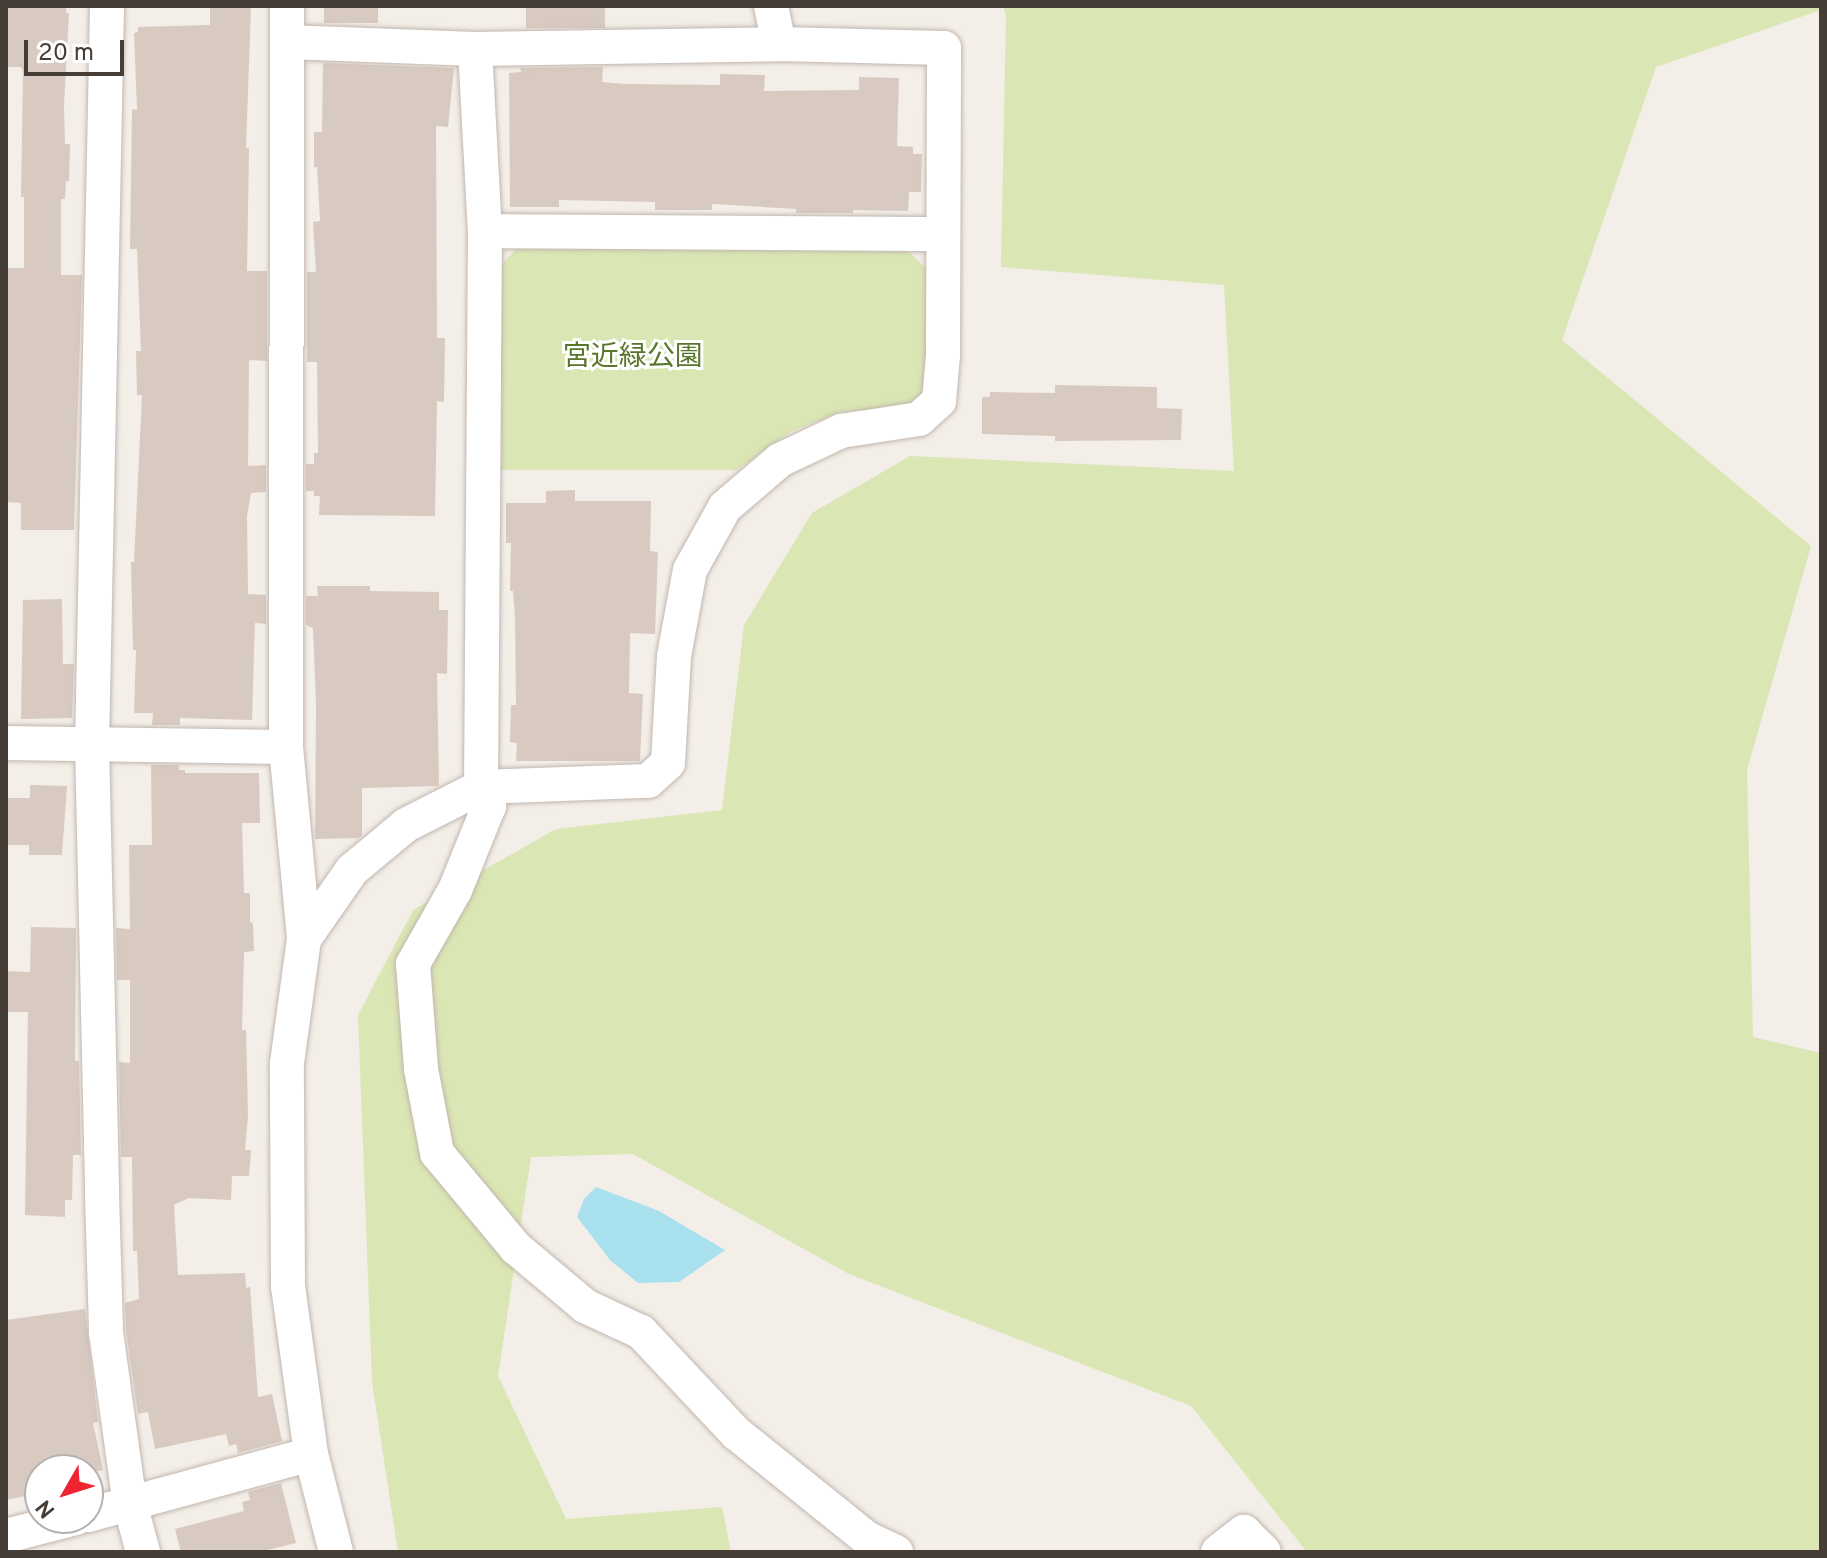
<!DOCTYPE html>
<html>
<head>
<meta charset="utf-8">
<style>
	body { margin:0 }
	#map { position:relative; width:1827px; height:1558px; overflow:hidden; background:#f3eee8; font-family:Overpass,"Noto Sans JP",sans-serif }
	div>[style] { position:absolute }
	.green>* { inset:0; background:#dae6b3 }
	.water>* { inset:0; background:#a8e0ed }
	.building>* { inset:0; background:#d8cac1; transform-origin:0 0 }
	.roads { filter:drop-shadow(0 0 2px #c2b6ae) drop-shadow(0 0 2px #c2b6ae) }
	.minor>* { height:34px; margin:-17px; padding:0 17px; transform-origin:17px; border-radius:17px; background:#fff }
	span { translate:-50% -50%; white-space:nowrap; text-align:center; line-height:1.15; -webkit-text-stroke:6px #fff; paint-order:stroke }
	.park-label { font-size:28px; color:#59762d }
	.frame { position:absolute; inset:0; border:8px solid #473d37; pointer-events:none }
	.north { position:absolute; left:24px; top:1454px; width:80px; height:80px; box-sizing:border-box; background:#fff; border:2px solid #b5b1af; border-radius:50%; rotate:231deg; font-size:22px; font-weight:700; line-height:32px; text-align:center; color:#473d37 }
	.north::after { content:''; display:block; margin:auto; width:28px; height:36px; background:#f02331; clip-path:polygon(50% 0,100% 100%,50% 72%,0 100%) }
	.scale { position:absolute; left:24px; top:40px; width:100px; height:36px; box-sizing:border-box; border:4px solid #473d37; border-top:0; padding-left:10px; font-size:24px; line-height:28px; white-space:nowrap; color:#473d37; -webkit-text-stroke:6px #fff; paint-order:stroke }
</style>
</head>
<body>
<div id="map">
	<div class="green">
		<i style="clip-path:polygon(1003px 6px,1821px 6px,1821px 10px,1656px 67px,1562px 340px,1811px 546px,1747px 770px,1753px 1037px,1821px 1053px,1821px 1552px,1307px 1552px,1191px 1406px,849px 1274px,633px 1154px,531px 1157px,498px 1376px,566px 1519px,722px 1507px,731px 1552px,398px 1552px,372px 1382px,358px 1015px,413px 910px,556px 829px,722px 810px,744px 625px,812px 513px,910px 456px,1234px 471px,1224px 285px,1001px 267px,1006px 16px)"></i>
		<i style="clip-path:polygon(521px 244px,907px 250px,928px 270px,930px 386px,905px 410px,843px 411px,792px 431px,737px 470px,501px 470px,498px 268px)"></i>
	</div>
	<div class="water">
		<i style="clip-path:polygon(596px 1187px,659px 1211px,725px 1250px,679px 1282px,638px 1283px,610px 1260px,577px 1217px,584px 1199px)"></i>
	</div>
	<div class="building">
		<i style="clip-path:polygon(6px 6px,66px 6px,66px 13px,69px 13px,64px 106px,65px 144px,70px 144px,69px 181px,66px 181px,65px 199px,61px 199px,61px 275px,82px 275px,74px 530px,21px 530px,21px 503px,6px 502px,6px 268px,24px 268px,24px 197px,21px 197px,23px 72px,21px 67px,6px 67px)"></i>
		<i style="clip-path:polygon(210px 6px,251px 6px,246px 148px,249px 148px,247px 271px,267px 271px,267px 361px,249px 360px,248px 466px,266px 465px,266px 492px,251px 493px,247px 516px,248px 594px,266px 595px,266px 624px,255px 623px,252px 720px,180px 718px,180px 725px,152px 725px,153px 713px,134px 713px,136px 650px,133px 650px,131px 562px,134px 562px,142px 395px,137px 395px,136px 351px,141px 351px,137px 249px,130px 249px,132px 109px,137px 110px,134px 33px,138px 32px,138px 27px,210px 25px)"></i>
		<i style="left:324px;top:6px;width:54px;height:17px"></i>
		<i style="left:526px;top:6px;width:79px;height:22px"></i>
		<i style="clip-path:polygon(323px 63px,454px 68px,448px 127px,436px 126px,437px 338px,445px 338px,444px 402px,437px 401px,435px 516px,319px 515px,320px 496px,314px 496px,314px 491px,306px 491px,306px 464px,314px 464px,314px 453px,318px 453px,317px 362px,307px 362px,307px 272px,316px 272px,313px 222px,320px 221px,317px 167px,314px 167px,314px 132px,322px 132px)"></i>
		<i style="clip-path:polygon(603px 67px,602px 82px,625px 84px,720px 85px,720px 74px,765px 75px,764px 91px,859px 90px,859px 77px,899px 78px,897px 146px,913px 147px,913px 154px,922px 154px,921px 192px,909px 192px,908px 211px,853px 210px,853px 213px,796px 213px,796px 209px,712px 204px,712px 210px,655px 210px,655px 202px,559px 200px,559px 207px,510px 207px,509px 73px,521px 72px,520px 68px)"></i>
		<i style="clip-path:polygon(1055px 385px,1157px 387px,1157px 408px,1182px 409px,1181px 440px,1055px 441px,1055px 436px,982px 434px,982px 397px,990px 397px,990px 392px,1055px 393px)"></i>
		<i style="clip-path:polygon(575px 490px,575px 501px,651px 501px,650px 551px,658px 552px,655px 634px,630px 633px,629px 693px,643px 694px,640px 761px,516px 761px,517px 743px,510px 742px,511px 705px,516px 705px,515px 618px,513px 591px,510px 591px,511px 543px,506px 543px,506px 503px,546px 503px,546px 491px)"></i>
		<i style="clip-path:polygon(317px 586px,370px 586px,370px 591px,439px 592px,439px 610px,448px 610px,447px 674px,437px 673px,439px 786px,362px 788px,362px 835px,359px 838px,315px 839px,316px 704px,313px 628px,306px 625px,306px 596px,318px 596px)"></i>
		<i style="clip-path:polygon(62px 599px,63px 664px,74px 664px,72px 718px,21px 719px,23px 600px)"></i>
		<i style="clip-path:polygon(151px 765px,179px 765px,179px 770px,185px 770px,185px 773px,259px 773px,260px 823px,242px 823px,244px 893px,250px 893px,250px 922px,253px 923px,254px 951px,244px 952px,242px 1030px,246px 1030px,248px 1116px,245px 1150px,251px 1150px,249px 1176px,232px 1176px,231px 1200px,189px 1198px,174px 1205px,178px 1275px,245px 1273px,246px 1288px,250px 1287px,258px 1397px,272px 1394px,282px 1441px,238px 1453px,236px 1444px,229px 1446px,226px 1434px,155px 1449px,148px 1412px,138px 1414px,126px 1330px,125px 1303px,139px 1299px,137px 1251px,133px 1251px,132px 1157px,121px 1157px,119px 1062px,130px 1063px,130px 980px,117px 980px,116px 928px,130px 929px,129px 845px,152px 845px)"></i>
		<i style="clip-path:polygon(30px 785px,67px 786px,62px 855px,29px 855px,29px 845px,6px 845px,6px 798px,30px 798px)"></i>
		<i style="clip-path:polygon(31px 927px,76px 928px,75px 1061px,79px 1061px,81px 1155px,73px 1155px,72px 1200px,65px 1200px,65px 1217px,25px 1215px,28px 1012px,6px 1012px,6px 971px,30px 972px)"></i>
		<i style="clip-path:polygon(85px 1309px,98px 1422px,93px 1423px,103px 1470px,94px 1472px,96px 1483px,88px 1484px,88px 1470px,40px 1470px,40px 1493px,6px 1500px,6px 1320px)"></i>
		<i style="clip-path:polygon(281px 1483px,296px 1543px,259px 1552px,181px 1552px,175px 1529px,244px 1511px,242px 1502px,250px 1500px,248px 1492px)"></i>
	</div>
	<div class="roads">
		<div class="minor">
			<i style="left:107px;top:6px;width:739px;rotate:91.16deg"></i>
			<i style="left:92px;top:745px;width:450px;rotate:88.7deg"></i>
			<i style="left:102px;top:1195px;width:137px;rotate:88.3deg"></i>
			<i style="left:106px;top:1332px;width:174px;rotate:82.1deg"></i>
			<i style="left:130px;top:1504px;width:50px;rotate:74.8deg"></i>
			<i style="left:287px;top:6px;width:741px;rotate:90.08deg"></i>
			<i style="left:286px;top:747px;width:193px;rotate:84.6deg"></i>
			<i style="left:287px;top:42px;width:188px;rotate:2.1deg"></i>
			<i style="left:475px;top:49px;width:304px;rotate:-0.9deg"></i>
			<i style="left:475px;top:49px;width:182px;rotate:86.9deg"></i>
			<i style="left:485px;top:231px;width:556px;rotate:90.41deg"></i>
			<i style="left:481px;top:787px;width:21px;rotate:67deg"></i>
			<i style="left:489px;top:806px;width:91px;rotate:112deg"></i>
			<i style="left:455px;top:890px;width:85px;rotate:119.6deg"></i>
			<i style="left:413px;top:964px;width:105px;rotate:85.6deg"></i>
			<i style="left:421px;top:1069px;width:86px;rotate:79.2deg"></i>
			<i style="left:437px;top:1153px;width:124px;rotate:50.3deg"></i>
			<i style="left:516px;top:1248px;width:90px;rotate:40deg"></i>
			<i style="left:585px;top:1306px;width:62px;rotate:24.9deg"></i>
			<i style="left:641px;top:1332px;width:139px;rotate:46.8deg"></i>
			<i style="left:736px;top:1433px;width:169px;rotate:38.8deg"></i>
			<i style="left:868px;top:1539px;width:31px;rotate:25deg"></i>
			<i style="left:485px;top:231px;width:458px;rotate:0.4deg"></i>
			<i style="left:6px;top:743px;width:280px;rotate:0.8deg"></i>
			<i style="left:88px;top:1515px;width:231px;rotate:-15.3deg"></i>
			<i style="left:6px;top:1536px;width:72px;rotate:-14.4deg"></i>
			<i style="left:336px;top:1552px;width:101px;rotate:-104.3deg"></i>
			<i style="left:311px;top:1454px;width:169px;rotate:-97.8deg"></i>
			<i style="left:288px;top:1287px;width:224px;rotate:-90.3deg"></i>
			<i style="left:287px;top:1063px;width:125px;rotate:-82.2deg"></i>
			<i style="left:304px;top:939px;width:84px;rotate:-55.2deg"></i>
			<i style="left:352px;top:870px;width:70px;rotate:-39.8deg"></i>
			<i style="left:406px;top:825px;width:84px;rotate:-26.9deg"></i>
			<i style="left:481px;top:787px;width:167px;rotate:-2.1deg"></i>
			<i style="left:648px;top:781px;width:27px;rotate:-42deg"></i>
			<i style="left:668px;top:763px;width:107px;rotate:-86.8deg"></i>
			<i style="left:674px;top:656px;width:87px;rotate:-79.5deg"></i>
			<i style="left:690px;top:570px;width:72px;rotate:-60.9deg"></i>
			<i style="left:725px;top:507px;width:72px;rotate:-40.5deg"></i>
			<i style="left:780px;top:460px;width:68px;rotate:-25.4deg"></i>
			<i style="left:841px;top:431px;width:79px;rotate:-8.7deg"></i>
			<i style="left:919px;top:419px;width:27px;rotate:-42deg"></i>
			<i style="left:939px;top:401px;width:46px;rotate:-85deg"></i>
			<i style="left:943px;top:355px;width:307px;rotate:-89.8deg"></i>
			<i style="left:944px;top:48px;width:165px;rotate:-178.6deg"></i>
			<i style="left:779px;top:44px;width:39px;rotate:-102deg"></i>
			<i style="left:1218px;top:1552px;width:33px;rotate:-38deg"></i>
			<i style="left:1244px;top:1532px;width:28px;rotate:45deg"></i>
		</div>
	</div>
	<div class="park-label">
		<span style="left:633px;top:358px">宮近緑公園</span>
	</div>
	<div class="frame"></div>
	<div class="north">N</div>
	<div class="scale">20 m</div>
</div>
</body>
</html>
